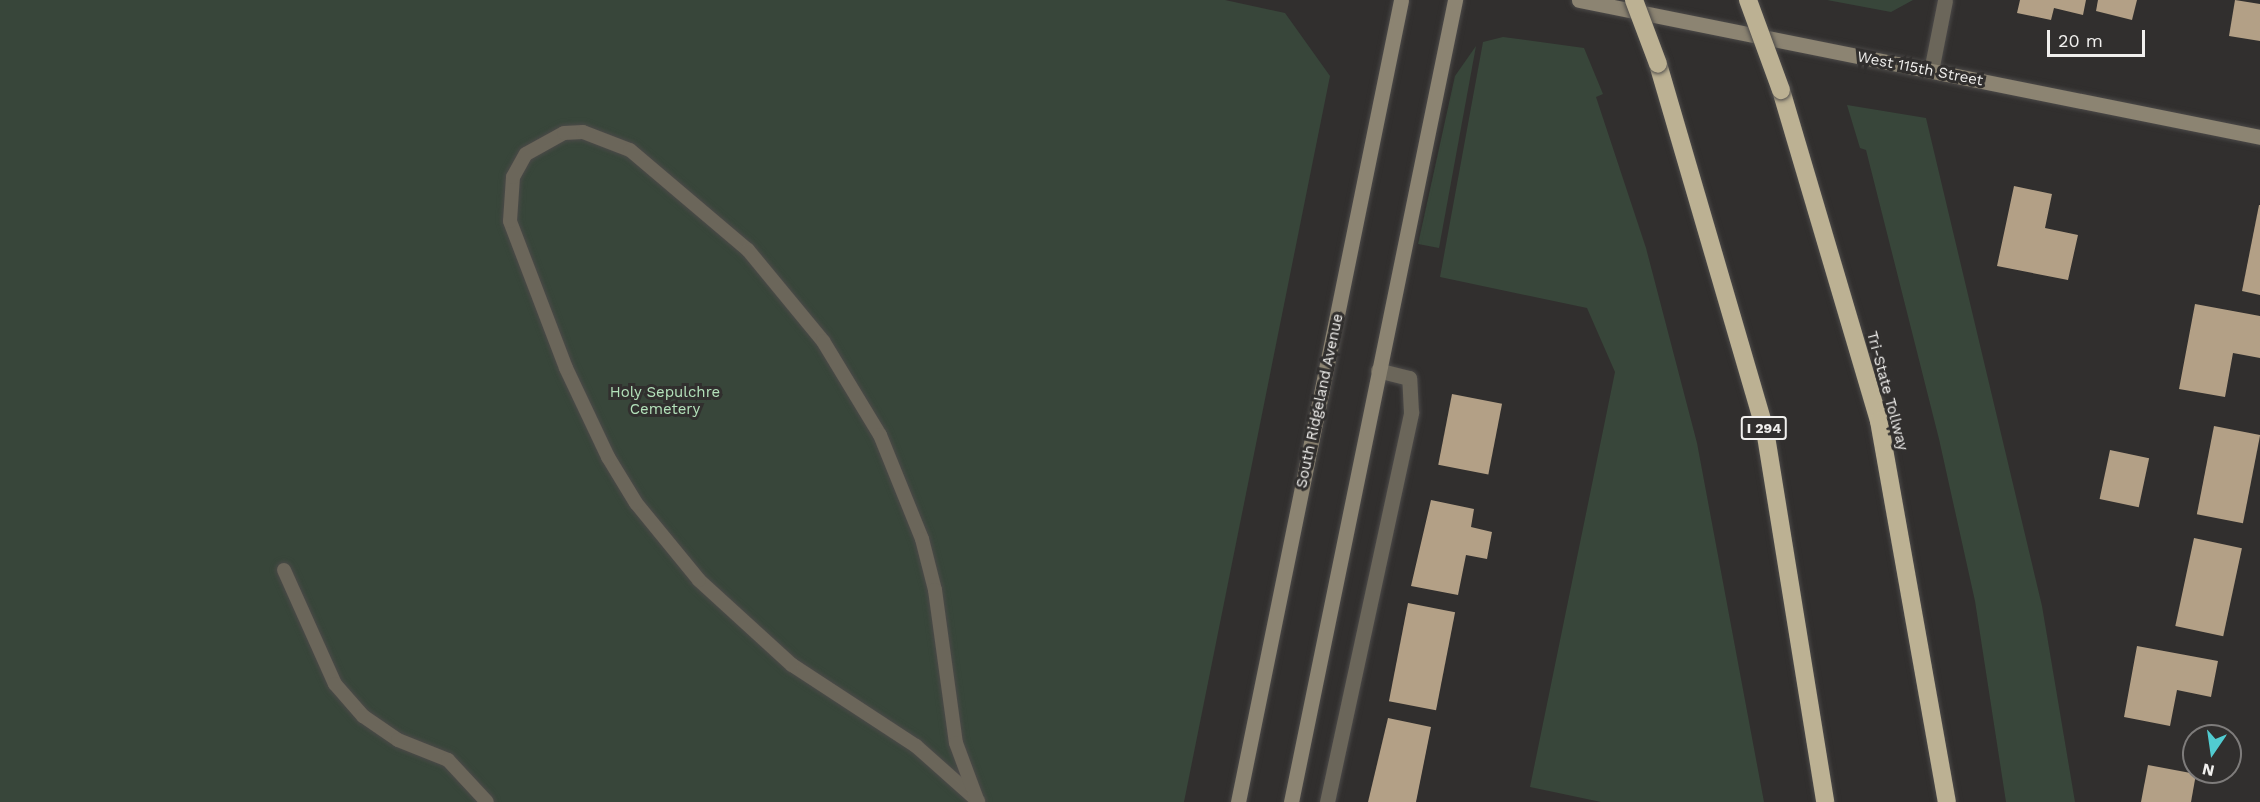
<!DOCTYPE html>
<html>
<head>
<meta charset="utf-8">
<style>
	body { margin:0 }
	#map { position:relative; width:2260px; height:802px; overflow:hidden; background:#312f2e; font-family:"Work Sans",sans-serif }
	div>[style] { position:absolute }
	.green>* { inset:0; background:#38463a }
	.building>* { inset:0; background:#b3a086; transform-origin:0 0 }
	.roads { filter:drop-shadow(0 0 2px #4c4a49) drop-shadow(0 0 2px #4c4a49) }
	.lane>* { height:14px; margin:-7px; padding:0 7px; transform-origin:7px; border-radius:7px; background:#6b665a }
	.street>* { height:15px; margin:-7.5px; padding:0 7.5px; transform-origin:7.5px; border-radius:7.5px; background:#6b665a }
	.secondary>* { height:15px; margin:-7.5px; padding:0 7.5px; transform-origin:7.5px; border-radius:7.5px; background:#8c8472 }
	.highway>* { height:18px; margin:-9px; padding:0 9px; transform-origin:9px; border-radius:9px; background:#bcb193 }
	.bridges { filter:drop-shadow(0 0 2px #4c4a49) drop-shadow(0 0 2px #4c4a49) }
	.highway-bridge>* { height:18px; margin:-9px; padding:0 9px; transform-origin:9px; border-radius:9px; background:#bcb193 }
	span { translate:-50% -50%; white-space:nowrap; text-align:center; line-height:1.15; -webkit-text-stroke:6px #312f2e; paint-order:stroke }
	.shield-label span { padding:2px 4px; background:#312f2e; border:2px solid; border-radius:4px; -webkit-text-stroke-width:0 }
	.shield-label { font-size:14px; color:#f1f0ee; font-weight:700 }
	.street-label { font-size:15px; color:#f1f0ee }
	.park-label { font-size:15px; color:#b3e1ba }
	.north { position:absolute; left:2182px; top:724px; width:60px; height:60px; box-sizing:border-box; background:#312f2e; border:2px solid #7e7c7b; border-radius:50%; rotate:193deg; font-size:16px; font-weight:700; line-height:24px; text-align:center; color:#f1f0ee }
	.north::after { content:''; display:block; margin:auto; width:21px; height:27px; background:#51ccd1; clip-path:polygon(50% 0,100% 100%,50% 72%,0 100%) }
	.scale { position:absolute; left:2047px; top:30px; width:98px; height:27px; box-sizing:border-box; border:3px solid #f1f0ee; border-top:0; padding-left:8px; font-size:18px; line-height:21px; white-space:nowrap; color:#f1f0ee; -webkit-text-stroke:4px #312f2e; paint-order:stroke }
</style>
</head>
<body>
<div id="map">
	<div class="green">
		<i style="clip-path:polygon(0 0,1225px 0,1285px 13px,1330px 76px,1184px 802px,0 802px)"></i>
		<i style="clip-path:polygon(1827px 0,1913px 0,1891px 12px)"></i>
		<i style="clip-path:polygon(1503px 37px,1584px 48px,1603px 94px,1596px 97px,1646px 248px,1697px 443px,1764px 802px,1601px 802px,1530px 787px,1615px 372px,1587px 308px,1440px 277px,1483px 42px)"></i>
		<i style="clip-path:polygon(1476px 46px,1439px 248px,1418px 244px,1455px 76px)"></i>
		<i style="clip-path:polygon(1847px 105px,1926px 118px,2042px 606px,2075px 802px,2006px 802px,1975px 601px,1939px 439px,1866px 150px,1860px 148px)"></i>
	</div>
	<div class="building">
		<i style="clip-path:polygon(2020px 0,2086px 0,2083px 15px,2054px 8px,2051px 20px,2017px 13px)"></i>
		<i style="clip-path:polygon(2098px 0,2137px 0,2132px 20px,2096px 11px)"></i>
		<i style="clip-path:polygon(2235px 0,2260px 4px,2260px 41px,2229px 36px)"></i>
		<i style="clip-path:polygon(2014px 186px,2052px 194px,2045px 228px,2078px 235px,2068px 280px,1997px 266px)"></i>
		<i style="clip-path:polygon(2259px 205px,2260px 205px,2260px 295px,2242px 291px)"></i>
		<i style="clip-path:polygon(2195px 304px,2260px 316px,2260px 358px,2233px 353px,2225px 397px,2179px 389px)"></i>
		<i style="left:1452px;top:394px;width:51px;height:72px;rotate:11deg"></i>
		<i style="left:2214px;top:426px;width:47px;height:90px;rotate:11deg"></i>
		<i style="left:2110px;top:450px;width:40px;height:50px;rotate:12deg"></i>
		<i style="clip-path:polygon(1431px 500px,1474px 509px,1471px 527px,1492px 532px,1487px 559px,1466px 555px,1458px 595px,1411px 586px)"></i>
		<i style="left:2194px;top:538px;width:49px;height:90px;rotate:12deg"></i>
		<i style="left:1408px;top:603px;width:48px;height:100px;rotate:11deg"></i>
		<i style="clip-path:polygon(2137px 646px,2218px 661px,2211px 697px,2177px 690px,2170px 726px,2124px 717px)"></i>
		<i style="clip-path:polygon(1388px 718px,1431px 727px,1416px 802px,1368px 802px)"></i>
		<i style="clip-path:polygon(2148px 765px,2196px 774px,2191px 802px,2141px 802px)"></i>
	</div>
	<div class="roads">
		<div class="lane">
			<i style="left:284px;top:570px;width:125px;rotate:65.9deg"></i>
			<i style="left:335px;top:684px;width:43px;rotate:48.8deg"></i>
			<i style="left:363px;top:716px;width:42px;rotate:34.4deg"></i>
			<i style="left:398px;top:740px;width:54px;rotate:21.8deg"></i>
			<i style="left:448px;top:760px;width:57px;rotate:47.1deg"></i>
			<i style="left:978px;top:801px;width:83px;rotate:-138.4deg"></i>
			<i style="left:916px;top:746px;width:148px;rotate:-146.8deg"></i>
			<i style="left:792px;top:665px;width:126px;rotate:-137.6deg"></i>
			<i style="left:699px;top:580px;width:99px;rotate:-129.3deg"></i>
			<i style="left:636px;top:503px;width:54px;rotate:-121.3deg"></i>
			<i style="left:608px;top:457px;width:98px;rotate:-115.3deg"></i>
			<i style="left:566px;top:368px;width:157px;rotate:-110.9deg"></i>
			<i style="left:510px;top:221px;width:44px;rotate:-86.1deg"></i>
			<i style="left:513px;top:177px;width:26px;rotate:-61deg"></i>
			<i style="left:526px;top:154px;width:43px;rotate:-28.9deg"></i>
			<i style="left:564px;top:133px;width:19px;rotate:-3deg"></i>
			<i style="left:583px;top:132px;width:50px;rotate:21deg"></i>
			<i style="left:630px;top:150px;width:155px;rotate:40.3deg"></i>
			<i style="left:748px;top:250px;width:118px;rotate:50.5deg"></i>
			<i style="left:823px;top:341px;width:110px;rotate:58.8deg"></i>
			<i style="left:880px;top:435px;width:112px;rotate:68deg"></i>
			<i style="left:922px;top:539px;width:53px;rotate:75.7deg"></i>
			<i style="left:935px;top:590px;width:154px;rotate:82.2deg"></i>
			<i style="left:956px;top:743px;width:63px;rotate:69.6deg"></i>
		</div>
		<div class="street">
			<i style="left:1931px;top:71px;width:72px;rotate:-78.8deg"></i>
			<i style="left:1327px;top:802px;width:399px;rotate:-77.8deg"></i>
			<i style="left:1411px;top:412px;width:34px;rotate:-93deg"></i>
			<i style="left:1409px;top:378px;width:32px;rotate:-166deg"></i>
		</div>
		<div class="secondary">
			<i style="left:1579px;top:0;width:695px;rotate:11.37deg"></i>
			<i style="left:1238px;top:802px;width:818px;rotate:-78.51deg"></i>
			<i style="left:1291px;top:802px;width:819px;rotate:-78.44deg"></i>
		</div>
		<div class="highway">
			<i style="left:1658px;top:64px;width:381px;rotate:73.7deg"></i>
			<i style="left:1765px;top:430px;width:377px;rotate:80.8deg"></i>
			<i style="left:1781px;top:90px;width:345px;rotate:73.5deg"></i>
			<i style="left:1879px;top:421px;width:387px;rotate:79.9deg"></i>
		</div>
	</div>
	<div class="bridges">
		<div class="highway-bridge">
			<i style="left:1634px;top:0;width:68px;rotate:69.4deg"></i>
			<i style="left:1748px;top:0;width:96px;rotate:69.9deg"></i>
		</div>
	</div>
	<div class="shield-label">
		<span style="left:1764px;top:428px">I 294</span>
	</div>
	<div class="street-label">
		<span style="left:1920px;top:69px;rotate:11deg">West 115th Street</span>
		<span style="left:1887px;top:391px;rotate:75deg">Tri-State Tollway</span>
		<span style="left:1320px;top:401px;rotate:-78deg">South Ridgeland Avenue</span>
	</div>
	<div class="park-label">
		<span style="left:665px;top:401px">Holy Sepulchre<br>Cemetery</span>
	</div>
	<div class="north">N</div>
	<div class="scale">20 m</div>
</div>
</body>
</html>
